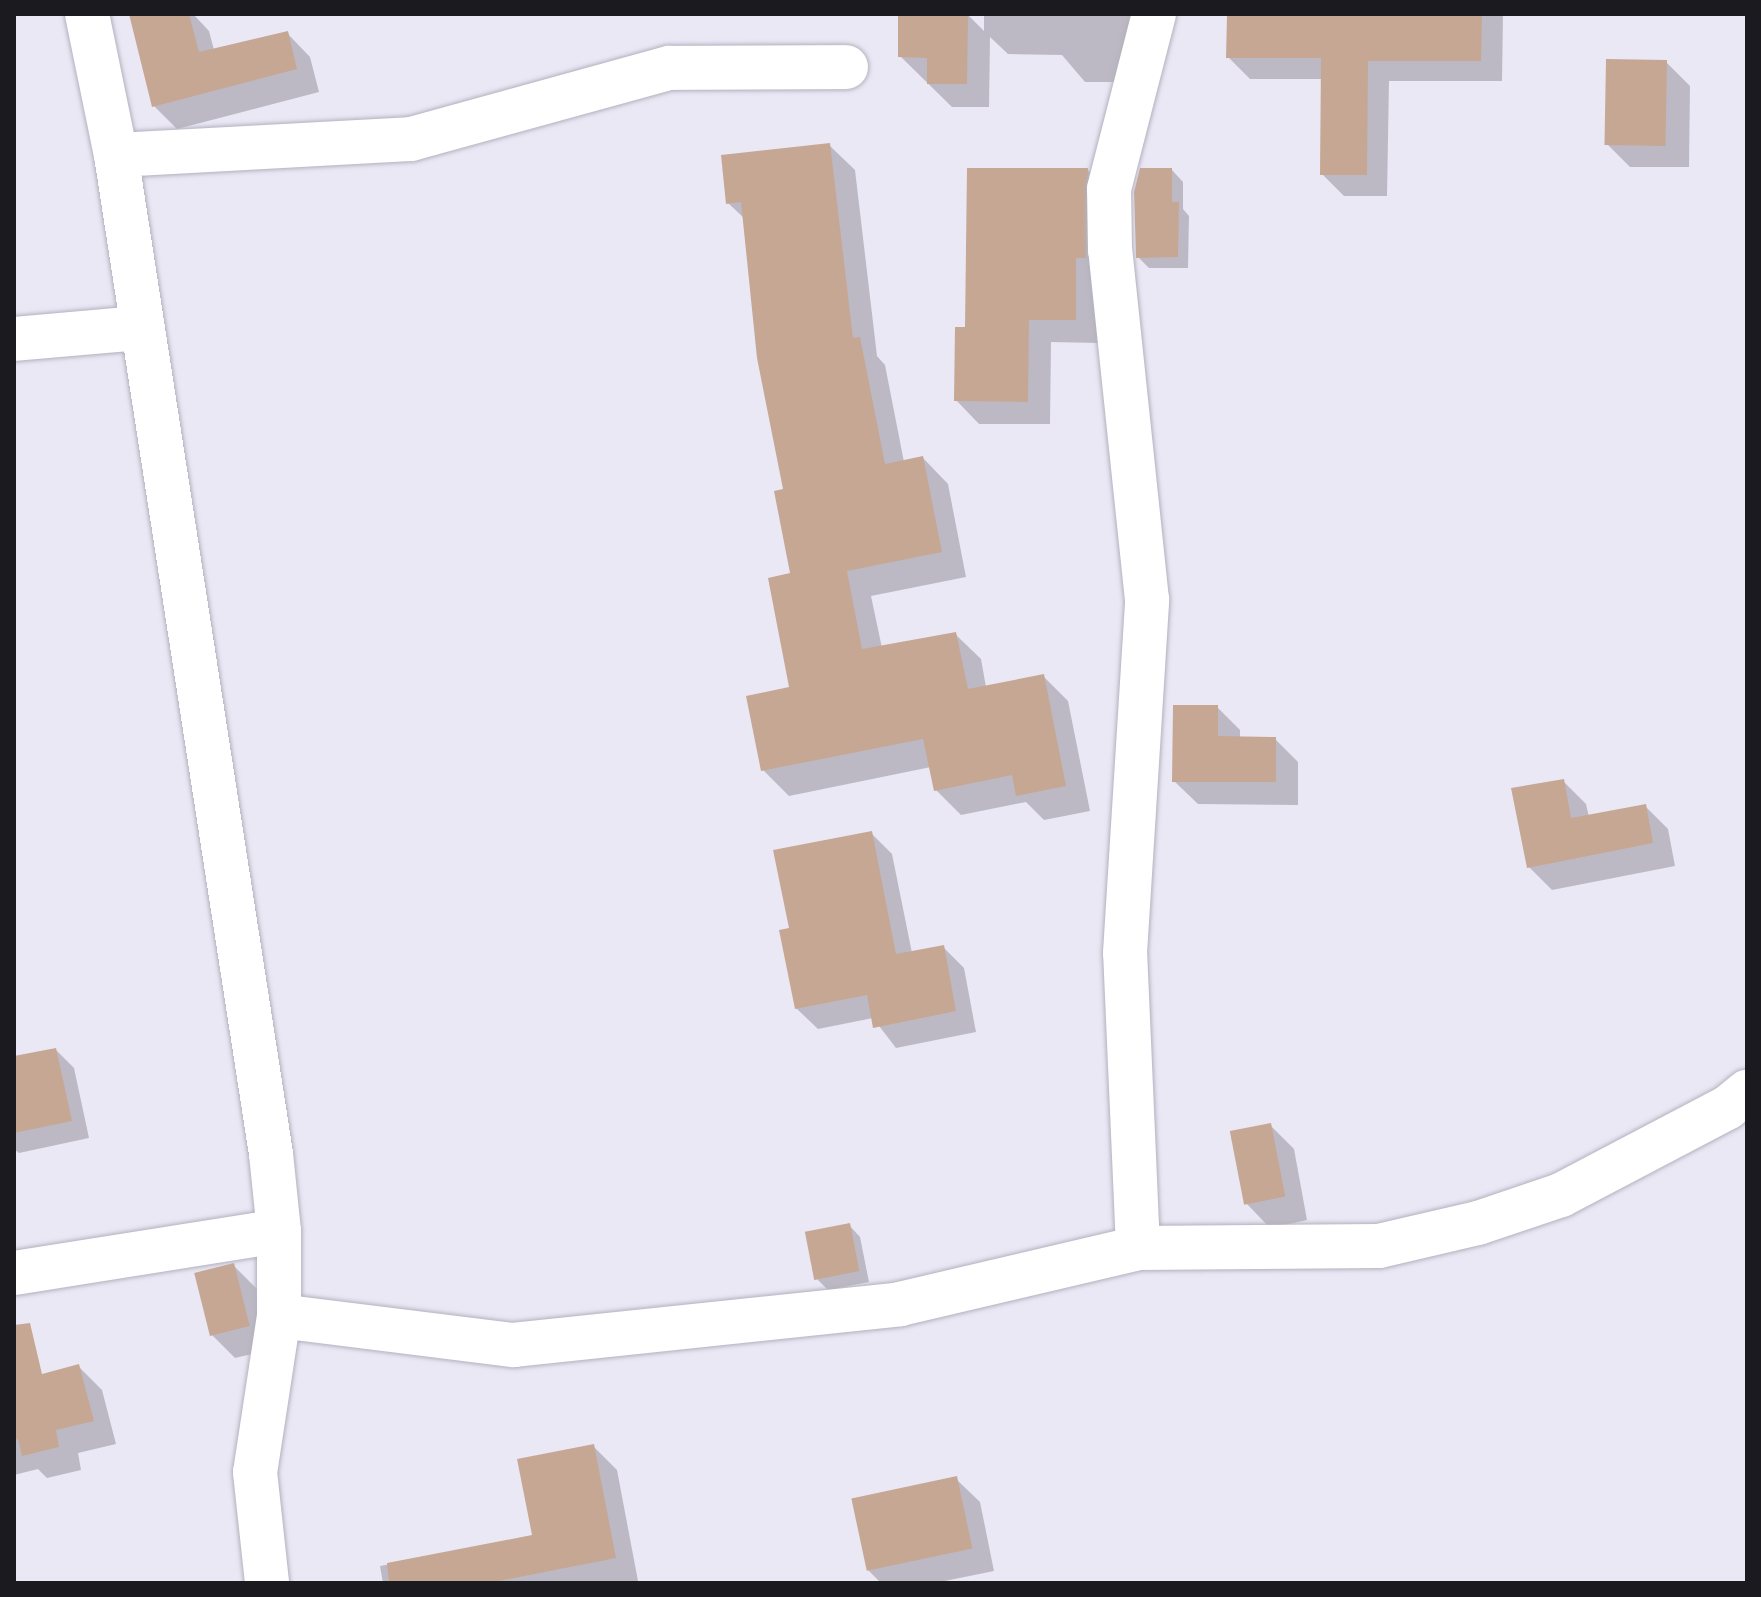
<!DOCTYPE html>
<html>
<head>
<meta charset="utf-8">
<style>
	body { margin:0 }
	#map { position:relative; width:1761px; height:1597px; overflow:hidden; background:#ebe8f6; font-family:"Public Sans",sans-serif }
	div>[style] { position:absolute }
	.shadow>* { inset:0; background:#0003 }
	.building>* { inset:0; background:#c6a794; transform-origin:0 0 }
	.roads { filter:drop-shadow(0 0 2px #b3b1be) drop-shadow(0 0 2px #b3b1be) }
	.minor>* { height:44px; margin:-22px; padding:0 22px; transform-origin:22px; border-radius:22px; background:#fff }
	span { translate:-50% -50%; white-space:nowrap; text-align:center; line-height:1.15; -webkit-text-stroke:8px #ebe8f6; paint-order:stroke }
	.frame { position:absolute; inset:0; border:16px solid #1b1a1e; pointer-events:none }
</style>
</head>
<body>
<div id="map">
	<div class="shadow">
		<i style="clip-path:polygon(156px 14px,193px 14px,209px 31px,214px 50px,287px 33px,310px 57px,319px 92px,177px 129px,154px 106px)"></i>
		<i style="clip-path:polygon(900px 14px,967px 14px,984px 31px,984px 14px,1133px 14px,1134px 82px,1085px 82px,1062px 55px,1008px 54px,990px 37px,989px 107px,952px 107px,900px 56px)"></i>
		<i style="clip-path:polygon(1229px 14px,1503px 14px,1502px 81px,1389px 81px,1387px 196px,1344px 196px,1322px 174px,1323px 79px,1250px 79px,1228px 57px)"></i>
		<i style="clip-path:polygon(1666px 62px,1690px 86px,1689px 167px,1630px 167px,1607px 144px)"></i>
		<i style="clip-path:polygon(829px 145px,855px 170px,877px 356px,885px 365px,904px 462px,923px 458px,948px 484px,966px 577px,871px 596px,882px 648px,955px 634px,981px 659px,986px 687px,1043px 676px,1068px 701px,1090px 811px,1044px 820px,1026px 802px,961px 815px,936px 790px,931px 767px,789px 796px,763px 770px,792px 689px,792px 575px,785px 491px,745px 219px,728px 203px)"></i>
		<i style="clip-path:polygon(1088px 170px,1111px 194px,1098px 343px,1051px 342px,1050px 424px,979px 424px,956px 400px,967px 329px)"></i>
		<i style="clip-path:polygon(1172px 170px,1183px 182px,1183px 209px,1189px 216px,1188px 268px,1149px 268px,1138px 257px)"></i>
		<i style="clip-path:polygon(1217px 707px,1240px 730px,1240px 738px,1275px 739px,1298px 762px,1298px 805px,1198px 804px,1174px 781px)"></i>
		<i style="clip-path:polygon(1563px 781px,1586px 804px,1589px 817px,1645px 806px,1668px 829px,1675px 866px,1552px 890px,1529px 867px)"></i>
		<i style="clip-path:polygon(871px 833px,892px 854px,912px 953px,943px 947px,964px 968px,976px 1032px,896px 1048px,873px 1018px,818px 1029px,796px 1008px,791px 930px)"></i>
		<i style="clip-path:polygon(56px 1050px,74px 1068px,89px 1138px,19px 1153px,14px 1149px,14px 1059px)"></i>
		<i style="clip-path:polygon(1271px 1126px,1294px 1149px,1307px 1220px,1270px 1228px,1247px 1204px)"></i>
		<i style="clip-path:polygon(849px 1225px,860px 1237px,869px 1282px,828px 1290px,816px 1278px)"></i>
		<i style="clip-path:polygon(234px 1266px,257px 1289px,272px 1349px,235px 1358px,212px 1335px)"></i>
		<i style="clip-path:polygon(14px 1333px,26px 1381px,79px 1367px,102px 1390px,116px 1444px,78px 1453px,81px 1470px,47px 1478px,38px 1469px,14px 1475px)"></i>
		<i style="clip-path:polygon(593px 1446px,617px 1470px,638px 1581px,383px 1583px,380px 1566px,534px 1537px)"></i>
		<i style="clip-path:polygon(956px 1479px,980px 1502px,994px 1571px,935px 1583px,881px 1583px,867px 1569px)"></i>
	</div>
	<div class="building">
		<i style="clip-path:polygon(129px 14px,189px 14px,199px 52px,288px 31px,297px 69px,152px 107px)"></i>
		<i style="clip-path:polygon(898px 14px,968px 14px,967px 84px,927px 84px,927px 58px,898px 57px)"></i>
		<i style="clip-path:polygon(1227px 14px,1482px 14px,1481px 61px,1368px 61px,1367px 175px,1320px 175px,1321px 58px,1226px 58px)"></i>
		<i style="left:1606px;top:59px;width:61px;height:86px;rotate:1deg"></i>
		<i style="clip-path:polygon(830px 143px,853px 338px,860px 337px,885px 464px,923px 456px,942px 552px,847px 571px,862px 649px,956px 632px,968px 689px,1044px 674px,1066px 786px,1016px 796px,1012px 775px,934px 791px,923px 739px,761px 771px,746px 696px,789px 687px,768px 578px,790px 573px,774px 491px,783px 489px,757px 358px,741px 202px,726px 204px,721px 155px)"></i>
		<i style="clip-path:polygon(967px 168px,1088px 168px,1086px 258px,1076px 258px,1076px 320px,1029px 320px,1028px 402px,954px 401px,955px 327px,965px 327px)"></i>
		<i style="clip-path:polygon(1140px 168px,1172px 168px,1172px 202px,1179px 202px,1178px 257px,1136px 258px,1134px 192px)"></i>
		<i style="clip-path:polygon(1173px 705px,1218px 705px,1218px 736px,1276px 737px,1276px 782px,1172px 782px)"></i>
		<i style="clip-path:polygon(1564px 779px,1571px 818px,1646px 804px,1653px 843px,1527px 868px,1511px 788px)"></i>
		<i style="clip-path:polygon(872px 831px,896px 954px,944px 945px,956px 1011px,873px 1028px,867px 995px,795px 1009px,779px 930px,789px 928px,773px 850px)"></i>
		<i style="clip-path:polygon(56px 1048px,72px 1121px,14px 1133px,14px 1056px)"></i>
		<i style="left:1271px;top:1123px;width:75px;height:42px;rotate:79deg"></i>
		<i style="left:850px;top:1223px;width:49px;height:46px;rotate:79deg"></i>
		<i style="left:234px;top:1263px;width:65px;height:41px;rotate:76deg"></i>
		<i style="clip-path:polygon(30px 1323px,42px 1374px,79px 1364px,94px 1421px,56px 1430px,59px 1447px,22px 1456px,18px 1439px,14px 1440px,14px 1325px)"></i>
		<i style="clip-path:polygon(594px 1444px,616px 1558px,489px 1583px,389px 1583px,387px 1563px,532px 1535px,517px 1459px)"></i>
		<i style="left:957px;top:1476px;width:74px;height:108px;rotate:78deg"></i>
	</div>
	<div class="roads">
		<div class="minor">
			<i style="left:87px;top:14px;width:144px;rotate:78.4deg"></i>
			<i style="left:116px;top:155px;width:1011px;rotate:81.18deg"></i>
			<i style="left:271px;top:1154px;width:77px;rotate:84.1deg"></i>
			<i style="left:279px;top:1231px;width:85px;rotate:90deg"></i>
			<i style="left:279px;top:1316px;width:158px;rotate:98.7deg"></i>
			<i style="left:255px;top:1472px;width:112px;rotate:83.8deg"></i>
			<i style="left:116px;top:155px;width:295px;rotate:-3.1deg"></i>
			<i style="left:411px;top:139px;width:268px;rotate:-15.4deg"></i>
			<i style="left:669px;top:68px;width:177px;rotate:-0.3deg"></i>
			<i style="left:14px;top:339px;width:127px;rotate:-5deg"></i>
			<i style="left:1138px;top:1248px;width:295px;rotate:-92.5deg"></i>
			<i style="left:1125px;top:953px;width:354px;rotate:-86.4deg"></i>
			<i style="left:1147px;top:600px;width:352px;rotate:-96deg"></i>
			<i style="left:1110px;top:250px;width:61px;rotate:-90.9deg"></i>
			<i style="left:1109px;top:189px;width:181px;rotate:-75.6deg"></i>
			<i style="left:14px;top:1273px;width:268px;rotate:-9deg"></i>
			<i style="left:279px;top:1316px;width:236px;rotate:7.1deg"></i>
			<i style="left:513px;top:1345px;width:389px;rotate:-6deg"></i>
			<i style="left:900px;top:1304px;width:244px;rotate:-13.2deg"></i>
			<i style="left:1138px;top:1248px;width:241px;rotate:-0.5deg"></i>
			<i style="left:1379px;top:1246px;width:102px;rotate:-13.1deg"></i>
			<i style="left:1478px;top:1223px;width:88px;rotate:-18.6deg"></i>
			<i style="left:1561px;top:1195px;width:187px;rotate:-27.7deg"></i>
			<i style="left:1727px;top:1108px;width:26px;rotate:-39deg"></i>
		</div>
	</div>
	<div class="frame"></div>
</div>
</body>
</html>
